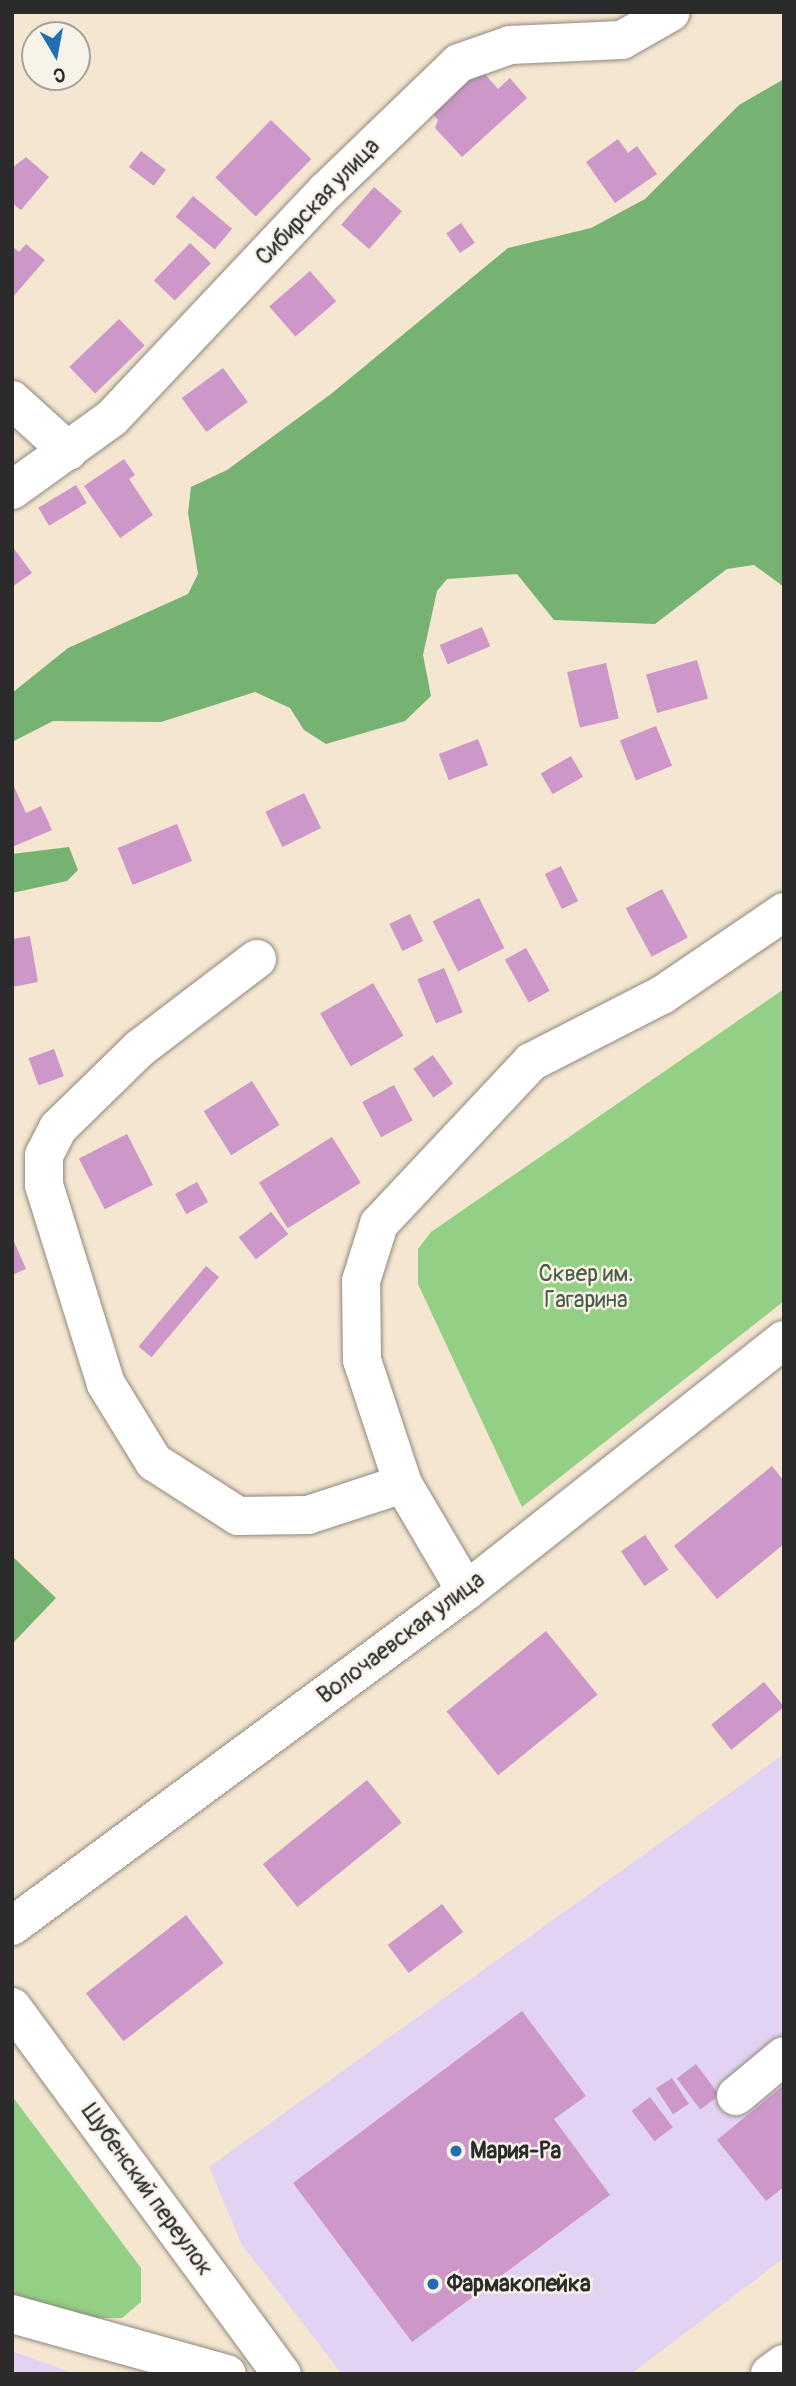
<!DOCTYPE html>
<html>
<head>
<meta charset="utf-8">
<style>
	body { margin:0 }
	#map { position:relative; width:796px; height:2386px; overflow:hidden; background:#f4e6d0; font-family:Pangolin,sans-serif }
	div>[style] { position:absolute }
	.built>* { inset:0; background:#e3d3f2 }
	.green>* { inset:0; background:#93cf84 }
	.forest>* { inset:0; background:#76b272 }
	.building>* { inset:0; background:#cd97ca; transform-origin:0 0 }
	.roads { filter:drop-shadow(0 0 2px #90887e) drop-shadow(0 0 2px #90887e) }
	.minor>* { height:38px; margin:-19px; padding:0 19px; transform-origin:19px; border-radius:19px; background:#fff }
	.major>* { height:38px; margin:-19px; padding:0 19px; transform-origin:19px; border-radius:19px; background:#fff }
	.dots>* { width:19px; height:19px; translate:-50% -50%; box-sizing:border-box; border:4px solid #f7f3e8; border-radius:50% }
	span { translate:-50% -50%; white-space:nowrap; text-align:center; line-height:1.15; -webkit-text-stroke:5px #f7f3e8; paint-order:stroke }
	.street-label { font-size:23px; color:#2b2b2b }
	.park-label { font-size:23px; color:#4a5c46 }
	.poi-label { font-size:23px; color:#2b2b2b; font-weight:700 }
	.left { translate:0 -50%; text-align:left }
	.frame { position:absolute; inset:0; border:14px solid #2b2b2b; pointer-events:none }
	.north { position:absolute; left:21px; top:21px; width:70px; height:70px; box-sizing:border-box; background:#f7f3e8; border:2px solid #a5a39c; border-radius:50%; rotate:170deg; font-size:19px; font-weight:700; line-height:28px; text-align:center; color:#2b2b2b }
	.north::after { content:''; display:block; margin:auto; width:24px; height:32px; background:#1f6fb2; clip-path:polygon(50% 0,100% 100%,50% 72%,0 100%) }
</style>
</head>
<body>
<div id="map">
	<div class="built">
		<i style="clip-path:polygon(784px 1754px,784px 2258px,631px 2374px,342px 2374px,242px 2245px,209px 2167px)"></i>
		<i style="clip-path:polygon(12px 2351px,75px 2374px,12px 2374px)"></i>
	</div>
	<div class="green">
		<i style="clip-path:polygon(784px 989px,784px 1301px,522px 1507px,418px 1284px,418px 1249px,431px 1232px)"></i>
		<i style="clip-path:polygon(12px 2096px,141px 2268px,141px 2302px,122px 2318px,96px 2318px,12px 2296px)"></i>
	</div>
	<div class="forest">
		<i style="clip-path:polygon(784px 79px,784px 587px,754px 565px,727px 569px,655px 624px,554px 620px,517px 574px,447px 579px,437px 591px,423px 655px,431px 696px,405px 721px,326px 744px,304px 730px,290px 708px,255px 692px,161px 722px,53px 721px,12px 742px,12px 693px,68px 648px,188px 594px,198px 574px,188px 513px,191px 487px,227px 470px,331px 394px,508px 248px,591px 228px,645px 199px,739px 105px)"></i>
		<i style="clip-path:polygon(69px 847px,78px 870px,67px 881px,12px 893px,12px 854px)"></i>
		<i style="clip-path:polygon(12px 1556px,56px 1598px,12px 1644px)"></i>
	</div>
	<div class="building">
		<i style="clip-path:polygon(477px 65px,498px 89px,510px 78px,527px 98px,462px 157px,435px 128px,438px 120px,428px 109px)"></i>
		<i style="left:271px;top:120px;width:56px;height:80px;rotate:44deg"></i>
		<i style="clip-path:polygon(618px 139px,628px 153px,637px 146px,657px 174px,615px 203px,586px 162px)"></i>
		<i style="left:141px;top:151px;width:31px;height:20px;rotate:37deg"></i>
		<i style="clip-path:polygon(26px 157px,49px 177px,21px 210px,12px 203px,12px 168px)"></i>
		<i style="left:374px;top:187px;width:37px;height:50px;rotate:41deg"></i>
		<i style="left:193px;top:196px;width:51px;height:27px;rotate:40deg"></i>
		<i style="left:461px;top:223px;width:24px;height:18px;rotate:55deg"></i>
		<i style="left:190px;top:243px;width:29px;height:52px;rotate:44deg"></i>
		<i style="clip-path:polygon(26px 244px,45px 260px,12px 298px,12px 246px,19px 252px)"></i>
		<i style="left:310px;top:271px;width:40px;height:54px;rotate:49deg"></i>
		<i style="left:119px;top:319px;width:37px;height:69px;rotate:46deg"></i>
		<i style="left:223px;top:368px;width:42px;height:51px;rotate:54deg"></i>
		<i style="clip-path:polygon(124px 459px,135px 475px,129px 479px,153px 515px,120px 538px,84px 486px)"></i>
		<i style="left:76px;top:485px;width:21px;height:44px;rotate:59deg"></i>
		<i style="clip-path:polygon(12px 546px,32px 573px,12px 587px)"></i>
		<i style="left:482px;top:627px;width:21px;height:46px;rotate:67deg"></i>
		<i style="left:697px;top:660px;width:40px;height:53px;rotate:74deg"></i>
		<i style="left:606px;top:663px;width:57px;height:40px;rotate:77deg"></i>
		<i style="left:656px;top:726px;width:43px;height:39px;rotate:68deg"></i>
		<i style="left:478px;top:739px;width:28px;height:42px;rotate:69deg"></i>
		<i style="left:571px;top:756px;width:24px;height:35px;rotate:60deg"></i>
		<i style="clip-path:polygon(12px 782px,26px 813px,41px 806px,52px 830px,12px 847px)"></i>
		<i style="left:304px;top:793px;width:39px;height:43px;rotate:64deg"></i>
		<i style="left:177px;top:824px;width:40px;height:64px;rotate:68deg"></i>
		<i style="left:561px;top:866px;width:39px;height:18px;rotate:64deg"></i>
		<i style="left:662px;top:889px;width:55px;height:41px;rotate:62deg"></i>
		<i style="left:479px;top:898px;width:56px;height:52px;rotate:63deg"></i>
		<i style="left:410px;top:914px;width:30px;height:23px;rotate:64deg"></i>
		<i style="clip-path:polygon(30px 936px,38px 982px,12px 987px,12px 939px)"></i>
		<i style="left:526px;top:948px;width:49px;height:24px;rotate:61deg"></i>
		<i style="left:444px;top:968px;width:48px;height:29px;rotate:67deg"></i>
		<i style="left:373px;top:983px;width:61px;height:61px;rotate:60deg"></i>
		<i style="left:54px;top:1049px;width:29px;height:27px;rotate:70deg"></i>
		<i style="left:433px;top:1055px;width:35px;height:24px;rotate:55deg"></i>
		<i style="left:252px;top:1081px;width:52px;height:57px;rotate:58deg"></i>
		<i style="left:394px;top:1085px;width:40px;height:36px;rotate:62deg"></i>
		<i style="left:127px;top:1134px;width:57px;height:54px;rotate:63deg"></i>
		<i style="left:332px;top:1137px;width:54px;height:86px;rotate:58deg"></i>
		<i style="left:197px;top:1182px;width:23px;height:25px;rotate:61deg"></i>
		<i style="left:271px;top:1212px;width:28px;height:41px;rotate:52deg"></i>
		<i style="clip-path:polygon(12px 1237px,26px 1269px,12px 1275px)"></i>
		<i style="left:206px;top:1266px;width:17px;height:105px;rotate:40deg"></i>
		<i style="clip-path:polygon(772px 1466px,784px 1481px,784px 1544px,717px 1599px,674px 1546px)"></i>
		<i style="left:645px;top:1535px;width:42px;height:29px;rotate:56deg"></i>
		<i style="left:546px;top:1631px;width:82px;height:128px;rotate:51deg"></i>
		<i style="left:764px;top:1682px;width:32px;height:68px;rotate:51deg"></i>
		<i style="left:367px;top:1780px;width:55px;height:134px;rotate:51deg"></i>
		<i style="left:442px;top:1904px;width:35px;height:68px;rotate:53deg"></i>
		<i style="left:186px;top:1915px;width:61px;height:127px;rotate:52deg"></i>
		<i style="clip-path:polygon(522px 2011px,586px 2096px,554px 2119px,610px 2195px,412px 2342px,293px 2183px)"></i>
		<i style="left:696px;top:2064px;width:39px;height:24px;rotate:53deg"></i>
		<i style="left:672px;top:2078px;width:31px;height:19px;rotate:57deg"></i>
		<i style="clip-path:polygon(784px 2085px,784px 2187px,766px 2201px,717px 2140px)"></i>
		<i style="left:650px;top:2097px;width:38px;height:23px;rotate:53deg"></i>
	</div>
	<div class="roads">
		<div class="minor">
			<i style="left:12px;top:400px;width:76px;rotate:42.3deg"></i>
			<i style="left:12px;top:490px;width:123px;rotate:-35.8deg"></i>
			<i style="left:112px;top:418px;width:311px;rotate:-46.7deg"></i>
			<i style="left:325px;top:192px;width:186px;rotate:-43.9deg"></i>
			<i style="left:459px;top:63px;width:54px;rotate:-19.4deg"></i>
			<i style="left:510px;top:45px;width:112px;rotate:-2.6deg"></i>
			<i style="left:622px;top:40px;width:56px;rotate:-29.7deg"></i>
			<i style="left:257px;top:959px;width:148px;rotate:142.7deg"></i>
			<i style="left:139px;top:1049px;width:113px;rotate:135.7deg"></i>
			<i style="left:58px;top:1128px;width:30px;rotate:117deg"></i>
			<i style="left:44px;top:1155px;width:30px;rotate:90deg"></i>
			<i style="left:44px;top:1185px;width:208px;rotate:72.7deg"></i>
			<i style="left:106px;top:1384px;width:92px;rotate:58.4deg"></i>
			<i style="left:154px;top:1462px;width:100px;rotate:32.7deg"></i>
			<i style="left:238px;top:1516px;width:70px;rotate:-0.8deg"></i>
			<i style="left:308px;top:1515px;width:100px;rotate:-18.1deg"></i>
			<i style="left:466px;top:1591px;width:124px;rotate:-120.5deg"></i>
			<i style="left:403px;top:1484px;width:131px;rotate:-108.3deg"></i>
			<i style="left:362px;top:1360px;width:79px;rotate:-90.7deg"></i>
			<i style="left:361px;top:1281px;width:60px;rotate:-72.5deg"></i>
			<i style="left:379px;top:1224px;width:222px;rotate:-46.8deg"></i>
			<i style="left:531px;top:1062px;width:147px;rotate:-27.1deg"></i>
			<i style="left:662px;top:995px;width:148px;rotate:-34.2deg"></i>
			<i style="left:12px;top:1926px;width:564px;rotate:-36.42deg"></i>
			<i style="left:466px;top:1591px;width:405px;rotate:-38.3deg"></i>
			<i style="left:736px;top:2096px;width:62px;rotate:-39.8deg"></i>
		</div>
		<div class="major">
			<i style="left:12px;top:2007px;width:456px;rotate:53.7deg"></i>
			<i style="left:12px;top:2314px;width:223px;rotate:15.6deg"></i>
			<i style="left:770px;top:2374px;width:17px;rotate:-36deg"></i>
		</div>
	</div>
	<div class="dots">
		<i style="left:456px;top:2151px;background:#1f6fb2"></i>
		<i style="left:433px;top:2284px;background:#1f6fb2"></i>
	</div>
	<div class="street-label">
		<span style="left:318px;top:202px;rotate:-46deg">Сибирская улица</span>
		<span style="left:401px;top:1638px;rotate:-37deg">Волочаевская улица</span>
		<span style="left:147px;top:2190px;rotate:54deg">Шубенский переулок</span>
	</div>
	<div class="park-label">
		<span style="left:586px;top:1287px">Сквер им.<br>Гагарина</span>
	</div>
	<div class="poi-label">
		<span class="left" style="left:470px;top:2151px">Мария-Ра</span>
		<span class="left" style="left:447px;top:2284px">Фармакопейка</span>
	</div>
	<div class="frame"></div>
	<div class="north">С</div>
</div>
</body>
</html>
